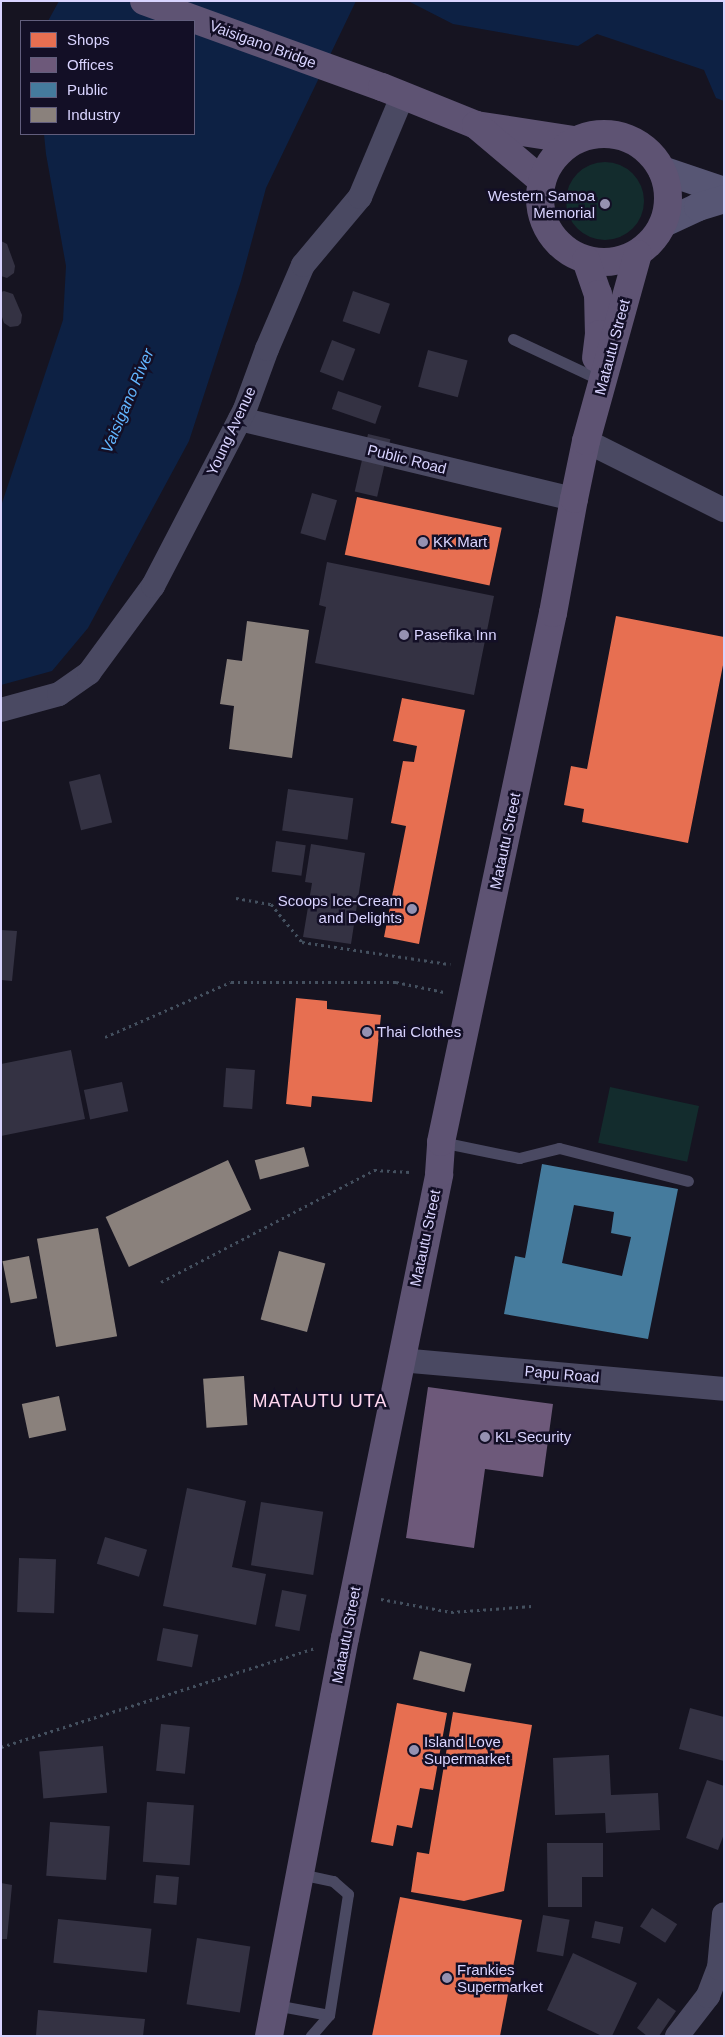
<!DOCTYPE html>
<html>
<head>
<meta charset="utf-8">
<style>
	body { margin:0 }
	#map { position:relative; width:725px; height:2037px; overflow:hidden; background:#161421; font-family:Helvetica,sans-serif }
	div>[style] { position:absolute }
	.green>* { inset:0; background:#132c2d; transform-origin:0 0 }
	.round { border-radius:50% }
	.water>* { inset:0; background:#0d2144 }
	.shops>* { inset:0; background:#e76f51; transform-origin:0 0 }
	.offices>* { inset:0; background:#6d597a }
	.public>* { inset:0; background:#457b9d }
	.industry>* { inset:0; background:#8a817c; transform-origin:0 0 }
	.building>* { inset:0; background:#343243; transform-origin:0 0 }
	.path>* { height:3px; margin-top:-1.5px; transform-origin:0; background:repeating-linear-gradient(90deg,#44505f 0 2.5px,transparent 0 6.5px) }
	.lane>* { height:11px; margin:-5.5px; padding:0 5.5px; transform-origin:5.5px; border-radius:5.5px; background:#4a4962 }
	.street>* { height:24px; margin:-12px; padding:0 12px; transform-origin:12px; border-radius:12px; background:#4a4962 }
	.secondary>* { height:28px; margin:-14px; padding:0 14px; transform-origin:14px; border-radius:14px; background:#575674 }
	.primary>* { height:28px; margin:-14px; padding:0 14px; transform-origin:14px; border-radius:14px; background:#5e5373 }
	.primary>.ring { margin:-14px; padding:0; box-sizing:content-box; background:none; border:28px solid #5e5373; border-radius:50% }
	.dots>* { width:14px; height:14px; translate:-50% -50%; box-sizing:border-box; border:2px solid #130f26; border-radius:50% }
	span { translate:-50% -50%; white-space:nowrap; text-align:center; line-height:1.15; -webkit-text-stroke:5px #130f26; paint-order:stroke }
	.street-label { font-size:15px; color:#d9d4ff }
	.poi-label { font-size:15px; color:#d9d4ff }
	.right { translate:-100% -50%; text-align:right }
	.left { translate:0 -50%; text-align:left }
	.water-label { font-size:16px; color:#62b6ff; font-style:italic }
	.quarter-label { font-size:18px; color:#ffd6f0; letter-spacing:1px }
	.frame { position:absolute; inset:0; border:2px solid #d9d4ff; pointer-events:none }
	.legend { position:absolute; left:20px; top:20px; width:175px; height:115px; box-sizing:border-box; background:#130f26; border:1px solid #625e7d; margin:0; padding:6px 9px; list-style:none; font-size:15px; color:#d9d4ff }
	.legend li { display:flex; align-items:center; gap:10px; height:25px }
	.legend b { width:25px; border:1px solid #625e7d }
</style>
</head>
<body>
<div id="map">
	<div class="green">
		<i class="round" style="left:566px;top:162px;width:78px;height:78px"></i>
		<i style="left:610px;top:1087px;width:91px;height:57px;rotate:12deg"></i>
	</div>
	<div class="water">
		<i style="clip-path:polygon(59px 1px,356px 1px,266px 188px,241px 281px,189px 441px,88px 628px,52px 671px,1px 685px,1px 506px,63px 320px,66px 266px,46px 154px,44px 134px,194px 134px,194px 21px,48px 21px)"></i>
		<i style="clip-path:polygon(408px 1px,724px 1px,724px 101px,716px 98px,704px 70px,597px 34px,578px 46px,453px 24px)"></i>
	</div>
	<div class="shops">
		<i style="left:357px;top:497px;width:148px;height:59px;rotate:12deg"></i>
		<i style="clip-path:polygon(616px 616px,724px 637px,724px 660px,688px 843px,582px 822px,584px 809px,564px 805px,571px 766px,587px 769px)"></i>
		<i style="clip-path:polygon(402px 698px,465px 710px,419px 944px,384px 937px,406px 826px,391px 823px,403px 761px,414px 762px,417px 746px,393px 741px)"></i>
		<i style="clip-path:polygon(296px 998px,327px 1001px,327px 1009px,381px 1015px,372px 1102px,312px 1096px,311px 1107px,286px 1104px)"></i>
		<i style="clip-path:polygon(397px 1703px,447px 1713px,433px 1790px,420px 1788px,412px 1828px,397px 1825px,393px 1846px,371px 1842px)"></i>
		<i style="clip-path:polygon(453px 1712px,532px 1725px,504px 1891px,464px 1901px,411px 1892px,417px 1852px,429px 1854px)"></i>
		<i style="clip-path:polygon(400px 1897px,522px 1920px,500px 2036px,372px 2036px)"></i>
	</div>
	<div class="offices">
		<i style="clip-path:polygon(428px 1387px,553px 1404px,543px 1477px,485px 1469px,474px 1548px,406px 1538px)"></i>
	</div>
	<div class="public">
		<i style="clip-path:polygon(evenodd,542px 1164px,678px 1189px,648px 1339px,504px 1314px,515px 1256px,525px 1258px,542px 1164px,574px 1205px,614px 1212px,611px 1233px,631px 1237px,622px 1276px,562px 1263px,574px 1205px)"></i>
	</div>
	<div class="industry">
		<i style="clip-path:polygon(247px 621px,309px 630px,292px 758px,229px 749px,234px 706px,220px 704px,227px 659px,242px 661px)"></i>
		<i style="left:304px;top:1147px;width:20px;height:51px;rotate:75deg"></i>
		<i style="left:228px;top:1160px;width:55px;height:135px;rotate:65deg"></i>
		<i style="left:98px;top:1228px;width:110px;height:62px;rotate:80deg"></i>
		<i style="left:279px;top:1251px;width:48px;height:71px;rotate:15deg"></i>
		<i style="left:29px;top:1256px;width:43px;height:27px;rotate:79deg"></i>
		<i style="left:244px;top:1376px;width:49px;height:41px;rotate:86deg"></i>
		<i style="left:59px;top:1396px;width:35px;height:38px;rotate:78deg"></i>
		<i style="left:420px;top:1651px;width:53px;height:29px;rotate:14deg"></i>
	</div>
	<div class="building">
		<i style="clip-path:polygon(1px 241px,7px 244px,15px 266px,14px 273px,7px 278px,1px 276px)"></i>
		<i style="clip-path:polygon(4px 291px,13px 294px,22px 315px,21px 323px,18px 326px,10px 327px,4px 323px,1px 314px,1px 292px)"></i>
		<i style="left:353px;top:291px;width:39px;height:32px;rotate:19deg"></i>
		<i style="left:332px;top:340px;width:25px;height:34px;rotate:21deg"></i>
		<i style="left:428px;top:350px;width:41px;height:38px;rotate:15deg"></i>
		<i style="left:338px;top:391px;width:46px;height:19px;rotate:19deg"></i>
		<i style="left:368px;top:434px;width:23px;height:59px;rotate:13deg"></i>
		<i style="left:312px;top:493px;width:26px;height:42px;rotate:16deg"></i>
		<i style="clip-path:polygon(327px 562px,494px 596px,474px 695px,315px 663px,326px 607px,319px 605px)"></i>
		<i style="left:100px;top:774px;width:50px;height:32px;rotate:76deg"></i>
		<i style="left:288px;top:789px;width:66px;height:42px;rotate:8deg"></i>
		<i style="left:276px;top:841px;width:30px;height:31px;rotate:8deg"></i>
		<i style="clip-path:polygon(311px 844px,365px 853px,351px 944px,303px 937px,312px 883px,305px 882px)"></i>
		<i style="clip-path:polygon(1px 930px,17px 931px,12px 981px,1px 980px)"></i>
		<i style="clip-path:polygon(71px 1050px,85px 1119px,1px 1136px,1px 1064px)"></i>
		<i style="left:226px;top:1068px;width:29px;height:39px;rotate:4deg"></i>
		<i style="left:122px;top:1082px;width:30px;height:39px;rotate:78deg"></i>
		<i style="clip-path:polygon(187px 1488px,246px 1501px,232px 1567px,266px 1574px,256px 1625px,163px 1606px)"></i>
		<i style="left:261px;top:1502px;width:63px;height:64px;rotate:9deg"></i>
		<i style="left:105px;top:1537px;width:44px;height:28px;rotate:17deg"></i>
		<i style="left:19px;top:1558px;width:37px;height:54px;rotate:2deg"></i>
		<i style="left:282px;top:1590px;width:25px;height:37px;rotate:11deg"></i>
		<i style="left:163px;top:1628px;width:36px;height:33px;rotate:11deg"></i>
		<i style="clip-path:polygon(690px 1708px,724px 1717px,724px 1761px,679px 1749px)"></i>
		<i style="left:161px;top:1724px;width:29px;height:47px;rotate:6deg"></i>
		<i style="left:103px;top:1746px;width:47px;height:64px;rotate:85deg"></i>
		<i style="clip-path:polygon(609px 1755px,611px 1795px,658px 1793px,660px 1830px,606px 1833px,605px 1813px,555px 1815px,553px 1758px)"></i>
		<i style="clip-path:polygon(707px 1780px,724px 1786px,724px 1834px,718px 1850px,686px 1838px)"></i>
		<i style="left:147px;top:1802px;width:47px;height:60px;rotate:4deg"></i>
		<i style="left:50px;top:1822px;width:60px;height:54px;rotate:4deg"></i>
		<i style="clip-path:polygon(547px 1843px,603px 1843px,603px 1877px,582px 1877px,582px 1907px,548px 1907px)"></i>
		<i style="left:156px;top:1875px;width:23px;height:28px;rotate:5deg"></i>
		<i style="clip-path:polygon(1px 1883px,12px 1885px,7px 1939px,1px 1939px)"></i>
		<i style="left:652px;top:1908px;width:30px;height:22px;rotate:33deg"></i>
		<i style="left:543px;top:1915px;width:27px;height:37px;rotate:10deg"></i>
		<i style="left:58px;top:1919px;width:94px;height:44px;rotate:6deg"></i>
		<i style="left:595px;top:1921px;width:29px;height:17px;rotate:12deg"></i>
		<i style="left:197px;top:1938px;width:54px;height:67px;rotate:9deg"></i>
		<i style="clip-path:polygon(573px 1953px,637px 1983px,612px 2036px,602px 2036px,547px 2010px)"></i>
		<i style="clip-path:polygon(658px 1998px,676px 2011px,659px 2036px,647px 2036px,637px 2028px)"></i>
		<i style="clip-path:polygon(38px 2010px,145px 2019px,143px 2036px,36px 2036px)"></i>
	</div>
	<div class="path">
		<i style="left:236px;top:898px;width:36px;rotate:10deg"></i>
		<i style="left:271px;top:904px;width:49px;rotate:50.8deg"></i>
		<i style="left:302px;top:942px;width:150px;rotate:8.5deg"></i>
		<i style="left:105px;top:1037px;width:137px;rotate:-23.6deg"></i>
		<i style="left:231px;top:982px;width:165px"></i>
		<i style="left:396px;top:982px;width:49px;rotate:11.8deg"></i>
		<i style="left:161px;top:1282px;width:241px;rotate:-27.7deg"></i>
		<i style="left:374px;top:1170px;width:36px;rotate:3deg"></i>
		<i style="left:381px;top:1599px;width:71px;rotate:10.5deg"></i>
		<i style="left:451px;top:1612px;width:81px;rotate:-4.2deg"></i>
		<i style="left:1px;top:1747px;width:329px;rotate:-17.5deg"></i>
	</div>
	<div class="lane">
		<i style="left:513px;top:339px;width:89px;rotate:25.1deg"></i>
		<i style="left:441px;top:1142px;width:80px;rotate:11.6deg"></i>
		<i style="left:519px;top:1158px;width:41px;rotate:-14deg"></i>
		<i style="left:559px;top:1148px;width:133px;rotate:14.3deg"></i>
		<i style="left:300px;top:1874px;width:34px;rotate:12deg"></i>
		<i style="left:333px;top:1881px;width:20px;rotate:41deg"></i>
		<i style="left:348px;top:1894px;width:122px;rotate:98.9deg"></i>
		<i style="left:329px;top:2015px;width:28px;rotate:131deg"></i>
		<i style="left:275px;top:2005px;width:55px;rotate:10.5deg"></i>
	</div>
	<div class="street">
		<i style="left:240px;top:419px;width:343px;rotate:13.5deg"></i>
		<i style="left:586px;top:441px;width:154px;rotate:26.6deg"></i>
		<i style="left:1px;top:710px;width:60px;rotate:-15.4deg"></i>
		<i style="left:59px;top:694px;width:37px;rotate:-35deg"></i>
		<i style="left:89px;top:673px;width:108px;rotate:-53.7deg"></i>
		<i style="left:153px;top:586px;width:199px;rotate:-62.5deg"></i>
		<i style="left:245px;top:409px;width:64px;rotate:-69.9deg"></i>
		<i style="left:267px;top:349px;width:91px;rotate:-66.8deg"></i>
		<i style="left:303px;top:265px;width:89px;rotate:-50deg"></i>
		<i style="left:360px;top:197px;width:108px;rotate:-67.2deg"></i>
		<i style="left:400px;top:1360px;width:325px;rotate:5.1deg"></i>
		<i style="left:677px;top:2036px;width:51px;rotate:-52.2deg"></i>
		<i style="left:708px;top:1996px;width:30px;rotate:-69deg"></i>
		<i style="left:719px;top:1968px;width:54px;rotate:-84.7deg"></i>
	</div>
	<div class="secondary">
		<i style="left:662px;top:170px;width:65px;rotate:18.7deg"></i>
		<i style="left:664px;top:223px;width:38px;rotate:-25deg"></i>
		<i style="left:698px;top:207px;width:27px;rotate:-17deg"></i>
	</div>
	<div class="primary">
		<i style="left:144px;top:1px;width:253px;rotate:19.9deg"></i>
		<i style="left:382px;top:87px;width:101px;rotate:22deg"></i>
		<i style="left:476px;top:125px;width:99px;rotate:8.7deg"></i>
		<i style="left:476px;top:125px;width:85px;rotate:40.2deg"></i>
		<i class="ring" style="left:540px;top:134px;width:100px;height:100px"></i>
		<i style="left:586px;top:260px;width:36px;rotate:71deg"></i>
		<i style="left:598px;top:294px;width:40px;rotate:88.6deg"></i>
		<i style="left:599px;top:334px;width:24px;rotate:97deg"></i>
		<i style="left:269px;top:2036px;width:405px;rotate:-79.2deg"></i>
		<i style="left:345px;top:1638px;width:473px;rotate:-78.5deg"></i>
		<i style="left:439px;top:1174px;width:32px;rotate:-86deg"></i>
		<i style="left:441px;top:1142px;width:541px;rotate:-78.05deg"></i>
		<i style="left:553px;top:613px;width:116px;rotate:-79.6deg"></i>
		<i style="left:574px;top:499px;width:59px;rotate:-78.3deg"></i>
		<i style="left:586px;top:441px;width:194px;rotate:-74.5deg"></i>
	</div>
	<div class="dots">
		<i style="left:605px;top:204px;background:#9591b1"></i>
		<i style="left:423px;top:542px;background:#9591b1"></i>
		<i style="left:404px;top:635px;background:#9591b1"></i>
		<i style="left:412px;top:909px;background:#9591b1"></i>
		<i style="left:367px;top:1032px;background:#9591b1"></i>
		<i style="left:485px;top:1437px;background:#9591b1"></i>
		<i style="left:414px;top:1750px;background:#9591b1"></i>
		<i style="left:447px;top:1978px;background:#9591b1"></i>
	</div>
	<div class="street-label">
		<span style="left:263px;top:44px;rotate:20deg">Vaisigano Bridge</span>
		<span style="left:612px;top:347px;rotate:-75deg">Matautu Street</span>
		<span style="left:231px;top:431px;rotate:-65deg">Young Avenue</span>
		<span style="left:407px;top:459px;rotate:14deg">Public Road</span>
		<span style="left:505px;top:841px;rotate:-78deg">Matautu Street</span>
		<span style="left:425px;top:1238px;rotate:-78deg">Matautu Street</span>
		<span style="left:562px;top:1374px;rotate:5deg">Papu Road</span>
		<span style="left:346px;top:1635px;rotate:-79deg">Matautu Street</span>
	</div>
	<div class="poi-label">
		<span class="right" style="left:595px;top:204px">Western Samoa<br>Memorial</span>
		<span class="left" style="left:433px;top:542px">KK Mart</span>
		<span class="left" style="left:414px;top:635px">Pasefika Inn</span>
		<span class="right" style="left:402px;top:909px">Scoops Ice-Cream<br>and Delights</span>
		<span class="left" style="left:377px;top:1032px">Thai Clothes</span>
		<span class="left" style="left:495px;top:1437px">KL Security</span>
		<span class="left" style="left:424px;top:1750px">Island Love<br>Supermarket</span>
		<span class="left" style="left:457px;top:1978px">Frankies<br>Supermarket</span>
	</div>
	<div class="water-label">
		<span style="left:128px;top:401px;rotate:-67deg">Vaisigano River</span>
	</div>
	<div class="quarter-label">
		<span style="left:320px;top:1401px">MATAUTU UTA</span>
	</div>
	<div class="frame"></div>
	<ul class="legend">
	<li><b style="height:14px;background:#e76f51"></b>Shops</li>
	<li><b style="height:14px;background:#6d597a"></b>Offices</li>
	<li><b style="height:14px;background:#457b9d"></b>Public</li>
	<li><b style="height:14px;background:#8a817c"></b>Industry</li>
	</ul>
</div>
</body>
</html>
